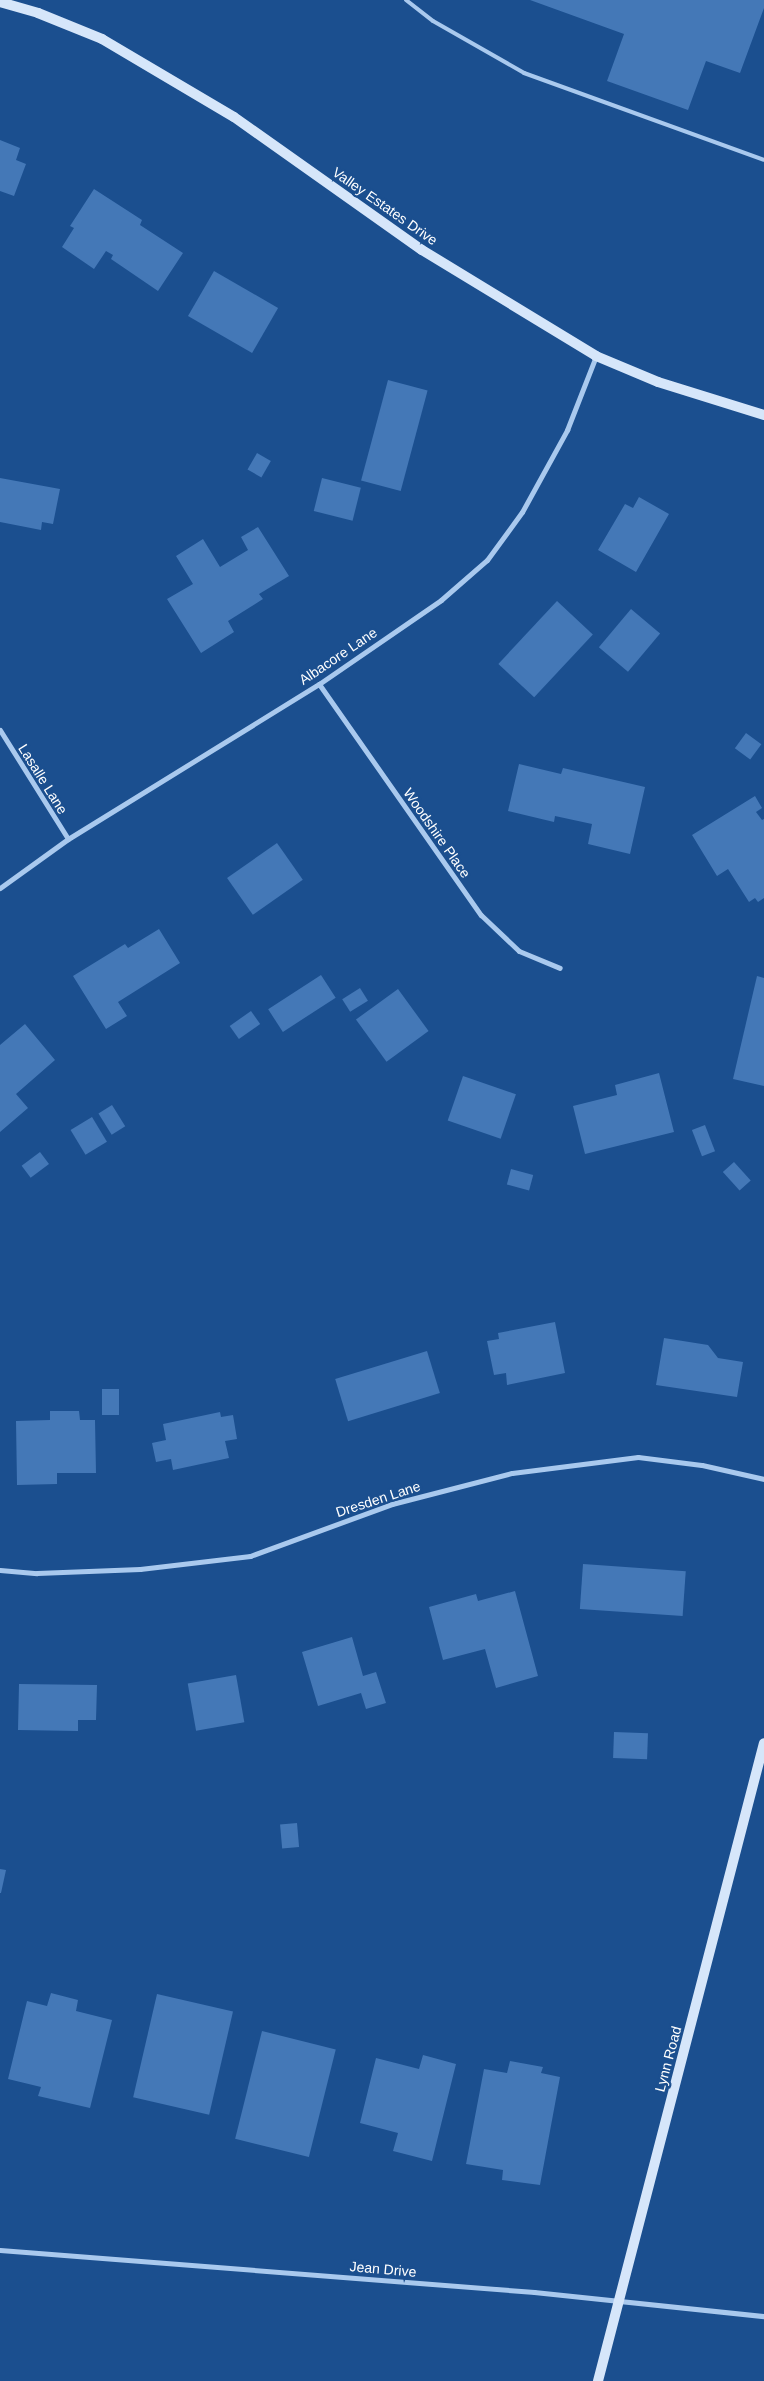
<!DOCTYPE html>
<html>
<head>
<meta charset="utf-8">
<style>
	body { margin:0 }
	#map { position:relative; width:764px; height:2381px; overflow:hidden; background:#1b4f8f; font-family:Helvetica,sans-serif }
	div>[style] { position:absolute }
	.building>* { inset:0; background:#4478b7; transform-origin:0 0 }
	.lane>* { height:4px; margin:-2px; padding:0 2px; transform-origin:2px; border-radius:2px; background:#a9c9ee }
	.street>* { height:5px; margin:-2.5px; padding:0 2.5px; transform-origin:2.5px; border-radius:2.5px; background:#a9c9ee }
	.secondary>* { height:10px; margin:-5px; padding:0 5px; transform-origin:5px; border-radius:5px; background:#d6e6fa }
	span { translate:-50% -50%; white-space:nowrap; text-align:center; line-height:1.15; -webkit-text-stroke:4.5px #1b4f8f; paint-order:stroke }
	.street-label { font-size:14px; color:#fff }
</style>
</head>
<body>
<div id="map">
	<div class="building">
		<i style="clip-path:polygon(530px 0,764px 0,764px 8px,740px 73px,706px 61px,688px 110px,607px 81px,624px 34px)"></i>
		<i style="clip-path:polygon(0 140px,20px 148px,16px 160px,26px 164px,14px 196px,0 191px)"></i>
		<i style="clip-path:polygon(94px 189px,142px 220px,140px 225px,183px 253px,158px 291px,111px 259px,113px 255px,106px 251px,94px 269px,62px 247px,74px 228px,70px 226px)"></i>
		<i style="left:214px;top:271px;width:74px;height:52px;rotate:30deg"></i>
		<i style="left:388px;top:380px;width:41px;height:104px;rotate:15deg"></i>
		<i style="left:257px;top:453px;width:16px;height:19px;rotate:30deg"></i>
		<i style="clip-path:polygon(0 478px,60px 489px,53px 524px,42px 522px,41px 530px,0 522px)"></i>
		<i style="left:322px;top:478px;width:40px;height:34px;rotate:14deg"></i>
		<i style="clip-path:polygon(639px 497px,669px 514px,636px 572px,598px 550px,625px 504px,633px 508px)"></i>
		<i style="clip-path:polygon(258px 527px,289px 576px,259px 594px,263px 599px,228px 621px,234px 632px,201px 653px,167px 599px,193px 584px,176px 556px,203px 539px,220px 567px,248px 550px,241px 537px)"></i>
		<i style="left:557px;top:601px;width:49px;height:86px;rotate:43deg"></i>
		<i style="left:631px;top:609px;width:38px;height:50px;rotate:40deg"></i>
		<i style="left:746px;top:733px;width:19px;height:19px;rotate:36deg"></i>
		<i style="clip-path:polygon(519px 764px,561px 774px,563px 768px,645px 787px,630px 854px,588px 844px,592px 824px,555px 816px,554px 822px,508px 811px)"></i>
		<i style="clip-path:polygon(755px 796px,762px 808px,756px 812px,762px 820px,764px 819px,764px 898px,758px 902px,755px 898px,749px 902px,728px 869px,717px 876px,692px 835px)"></i>
		<i style="left:277px;top:843px;width:45px;height:61px;rotate:55deg"></i>
		<i style="clip-path:polygon(159px 929px,180px 963px,118px 1002px,127px 1016px,106px 1029px,73px 976px,125px 944px,128px 948px)"></i>
		<i style="left:321px;top:975px;width:27px;height:63px;rotate:57deg"></i>
		<i style="clip-path:polygon(757px 976px,764px 978px,764px 1086px,733px 1079px)"></i>
		<i style="left:360px;top:988px;width:15px;height:21px;rotate:58deg"></i>
		<i style="left:398px;top:989px;width:52px;height:52px;rotate:54deg"></i>
		<i style="left:251px;top:1011px;width:16px;height:26px;rotate:55deg"></i>
		<i style="clip-path:polygon(25px 1024px,55px 1060px,16px 1094px,28px 1108px,0 1132px,0 1045px)"></i>
		<i style="clip-path:polygon(659px 1073px,674px 1132px,585px 1154px,573px 1106px,617px 1095px,615px 1085px)"></i>
		<i style="left:463px;top:1076px;width:56px;height:47px;rotate:19deg"></i>
		<i style="left:112px;top:1105px;width:25px;height:16px;rotate:58deg"></i>
		<i style="left:92px;top:1117px;width:29px;height:25px;rotate:59deg"></i>
		<i style="left:705px;top:1125px;width:28px;height:14px;rotate:69deg"></i>
		<i style="left:40px;top:1152px;width:15px;height:23px;rotate:53deg"></i>
		<i style="left:734px;top:1162px;width:25px;height:15px;rotate:48deg"></i>
		<i style="left:511px;top:1169px;width:23px;height:16px;rotate:15deg"></i>
		<i style="clip-path:polygon(555px 1322px,565px 1373px,507px 1385px,506px 1373px,494px 1375px,487px 1341px,499px 1339px,498px 1333px)"></i>
		<i style="clip-path:polygon(664px 1338px,708px 1345px,718px 1358px,743px 1362px,737px 1397px,656px 1385px)"></i>
		<i style="left:427px;top:1351px;width:44px;height:96px;rotate:73deg"></i>
		<i style="left:102px;top:1389px;width:17px;height:26px"></i>
		<i style="clip-path:polygon(50px 1411px,79px 1411px,80px 1420px,95px 1420px,96px 1473px,57px 1473px,57px 1484px,17px 1485px,16px 1421px,50px 1420px)"></i>
		<i style="clip-path:polygon(220px 1412px,221px 1417px,233px 1415px,237px 1439px,225px 1441px,229px 1458px,173px 1470px,171px 1459px,156px 1462px,152px 1443px,166px 1440px,163px 1424px)"></i>
		<i style="left:583px;top:1564px;width:103px;height:45px;rotate:4deg"></i>
		<i style="clip-path:polygon(515px 1591px,538px 1676px,496px 1688px,485px 1649px,443px 1660px,429px 1607px,476px 1594px,478px 1601px)"></i>
		<i style="clip-path:polygon(352px 1637px,363px 1676px,376px 1672px,386px 1703px,366px 1709px,361px 1693px,318px 1706px,302px 1652px)"></i>
		<i style="left:236px;top:1675px;width:48px;height:49px;rotate:80deg"></i>
		<i style="clip-path:polygon(19px 1684px,97px 1685px,96px 1720px,78px 1720px,78px 1731px,18px 1730px)"></i>
		<i style="left:614px;top:1732px;width:34px;height:26px;rotate:2deg"></i>
		<i style="left:297px;top:1823px;width:24px;height:17px;rotate:85deg"></i>
		<i style="clip-path:polygon(0 1869px,6px 1870px,1px 1893px,0 1893px)"></i>
		<i style="clip-path:polygon(51px 1993px,78px 2000px,76px 2011px,112px 2020px,90px 2108px,38px 2096px,41px 2087px,8px 2079px,27px 2001px,47px 2006px)"></i>
		<i style="left:157px;top:1994px;width:78px;height:106px;rotate:13deg"></i>
		<i style="left:262px;top:2031px;width:76px;height:111px;rotate:14deg"></i>
		<i style="clip-path:polygon(423px 2055px,456px 2064px,432px 2161px,393px 2151px,398px 2133px,360px 2123px,376px 2058px,419px 2069px)"></i>
		<i style="clip-path:polygon(510px 2061px,543px 2067px,541px 2073px,560px 2077px,540px 2185px,502px 2180px,503px 2170px,466px 2164px,484px 2069px,507px 2073px)"></i>
	</div>
	<div class="lane">
		<i style="left:406px;top:0;width:34px;rotate:38deg"></i>
		<i style="left:433px;top:21px;width:105px;rotate:29.7deg"></i>
		<i style="left:524px;top:73px;width:255px;rotate:19.9deg"></i>
	</div>
	<div class="street">
		<i style="left:319px;top:684px;width:282px;rotate:55deg"></i>
		<i style="left:481px;top:915px;width:52px;rotate:43.5deg"></i>
		<i style="left:519px;top:951px;width:44px;rotate:22.5deg"></i>
		<i style="left:0;top:730px;width:128px;rotate:58deg"></i>
		<i style="left:0;top:888px;width:84px;rotate:-35.8deg"></i>
		<i style="left:68px;top:839px;width:295px;rotate:-31.7deg"></i>
		<i style="left:319px;top:684px;width:148px;rotate:-34.5deg"></i>
		<i style="left:441px;top:600px;width:61px;rotate:-41deg"></i>
		<i style="left:487px;top:560px;width:59px;rotate:-53.9deg"></i>
		<i style="left:522px;top:512px;width:94px;rotate:-61.2deg"></i>
		<i style="left:567px;top:430px;width:79px;rotate:-68.6deg"></i>
		<i style="left:0;top:1570px;width:37px;rotate:5deg"></i>
		<i style="left:37px;top:1573px;width:103px;rotate:-2.2deg"></i>
		<i style="left:140px;top:1569px;width:111px;rotate:-6.7deg"></i>
		<i style="left:250px;top:1556px;width:151px;rotate:-20.1deg"></i>
		<i style="left:392px;top:1504px;width:124px;rotate:-14.5deg"></i>
		<i style="left:512px;top:1473px;width:127px;rotate:-7.2deg"></i>
		<i style="left:638px;top:1457px;width:64px;rotate:7.1deg"></i>
		<i style="left:702px;top:1465px;width:64px;rotate:12.7deg"></i>
		<i style="left:0;top:2250px;width:536px;rotate:4.5deg"></i>
		<i style="left:534px;top:2292px;width:231px;rotate:6deg"></i>
	</div>
	<div class="secondary">
		<i style="left:0;top:2px;width:40px;rotate:16deg"></i>
		<i style="left:38px;top:13px;width:69px;rotate:22.1deg"></i>
		<i style="left:102px;top:39px;width:153px;rotate:30.6deg"></i>
		<i style="left:234px;top:117px;width:230px;rotate:35.3deg"></i>
		<i style="left:422px;top:250px;width:204px;rotate:31.3deg"></i>
		<i style="left:596px;top:356px;width:67px;rotate:22.8deg"></i>
		<i style="left:658px;top:382px;width:111px;rotate:17.3deg"></i>
		<i style="left:598px;top:2381px;width:659px;rotate:-75.42deg"></i>
	</div>
	<div class="street-label">
		<span style="left:385px;top:206px;rotate:35deg">Valley Estates Drive</span>
		<span style="left:338px;top:656px;rotate:-34deg">Albacore Lane</span>
		<span style="left:43px;top:779px;rotate:58deg">Lasalle Lane</span>
		<span style="left:437px;top:833px;rotate:55deg">Woodshire Place</span>
		<span style="left:378px;top:1499px;rotate:-18deg">Dresden Lane</span>
		<span style="left:668px;top:2059px;rotate:-75deg">Lynn Road</span>
		<span style="left:383px;top:2269px;rotate:5deg">Jean Drive</span>
	</div>
</div>
</body>
</html>
